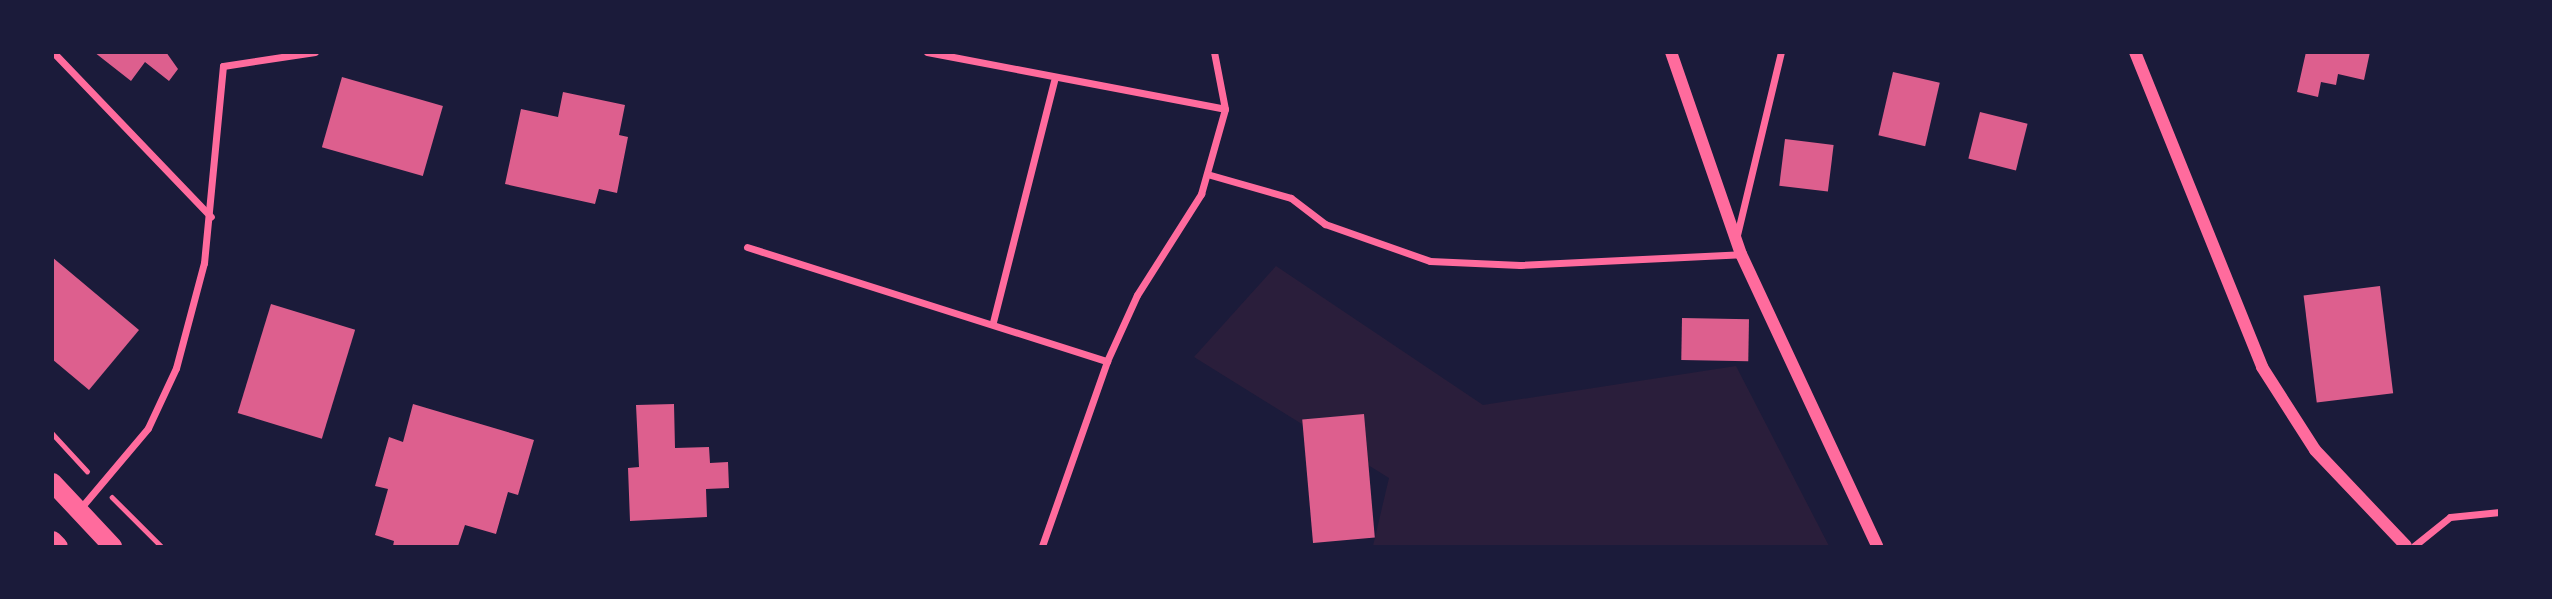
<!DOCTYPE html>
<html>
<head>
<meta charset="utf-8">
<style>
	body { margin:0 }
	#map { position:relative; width:2552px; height:599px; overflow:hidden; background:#1b1b3a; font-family:Inter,sans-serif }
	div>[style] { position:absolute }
	.green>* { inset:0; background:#2a1e3b }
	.building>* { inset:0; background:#dd5f8e; transform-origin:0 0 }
	.path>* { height:4.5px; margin:-2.25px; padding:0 2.25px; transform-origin:2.25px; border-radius:2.25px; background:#ff6b9d }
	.minor>* { height:7px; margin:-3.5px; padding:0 3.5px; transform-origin:3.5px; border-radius:3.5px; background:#ff6b9d }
	.tertiary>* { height:12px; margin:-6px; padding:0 6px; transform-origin:6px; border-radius:6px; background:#ff6b9d }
	.trunk>* { height:19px; margin:-9.5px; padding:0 9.5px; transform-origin:9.5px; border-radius:9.5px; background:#ff6b9d }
	span { translate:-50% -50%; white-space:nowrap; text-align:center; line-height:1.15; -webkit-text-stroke:5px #1b1b3a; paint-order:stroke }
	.frame { position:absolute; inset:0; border:54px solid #1b1b3a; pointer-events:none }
</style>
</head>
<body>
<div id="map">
	<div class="green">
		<i style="clip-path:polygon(1276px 266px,1483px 405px,1736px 366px,1829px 546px,1373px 546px,1389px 478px,1194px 357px)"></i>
	</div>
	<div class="building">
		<i style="clip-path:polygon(94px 52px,166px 52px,178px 69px,169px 81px,145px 62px,131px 81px)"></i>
		<i style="clip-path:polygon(2306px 52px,2370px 52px,2364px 80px,2338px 74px,2336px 85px,2321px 82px,2318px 97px,2297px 92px)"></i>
		<i style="left:1893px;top:72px;width:48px;height:65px;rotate:13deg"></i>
		<i style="left:342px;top:77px;width:105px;height:73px;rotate:16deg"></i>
		<i style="clip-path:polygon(563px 92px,625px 105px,619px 135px,628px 137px,617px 193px,599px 189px,595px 204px,505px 184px,521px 109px,558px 117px)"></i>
		<i style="left:1980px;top:112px;width:49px;height:48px;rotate:14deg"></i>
		<i style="left:1785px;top:139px;width:49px;height:47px;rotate:7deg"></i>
		<i style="clip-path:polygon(52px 257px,139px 330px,89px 390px,52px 359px)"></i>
		<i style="left:2380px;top:286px;width:108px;height:77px;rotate:83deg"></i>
		<i style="left:271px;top:304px;width:88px;height:114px;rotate:17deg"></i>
		<i style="left:1682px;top:318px;width:67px;height:42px;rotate:1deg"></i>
		<i style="clip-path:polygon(413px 404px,534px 440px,518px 495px,508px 492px,496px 534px,465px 525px,458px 546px,393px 546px,394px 541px,375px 535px,388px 489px,375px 486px,389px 437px,403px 442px)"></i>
		<i style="clip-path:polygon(674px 404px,675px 448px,709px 447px,710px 463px,728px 462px,729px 488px,706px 489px,707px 517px,630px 521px,628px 468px,639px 467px,636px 405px)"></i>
		<i style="left:1364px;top:414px;width:124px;height:62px;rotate:85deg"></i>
	</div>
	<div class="path">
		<i style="left:52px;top:433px;width:52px;rotate:47.4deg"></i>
		<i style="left:112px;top:497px;width:69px;rotate:45deg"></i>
	</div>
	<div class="minor">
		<i style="left:53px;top:52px;width:228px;rotate:46.2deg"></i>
		<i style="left:927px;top:52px;width:303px;rotate:10.8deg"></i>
		<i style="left:1207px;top:174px;width:87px;rotate:15.9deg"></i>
		<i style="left:1291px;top:198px;width:43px;rotate:37.4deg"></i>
		<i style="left:1325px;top:224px;width:111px;rotate:19.4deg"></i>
		<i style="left:1430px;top:261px;width:90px;rotate:2.5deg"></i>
		<i style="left:1520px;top:265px;width:221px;rotate:-2.8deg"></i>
		<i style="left:1737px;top:235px;width:188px;rotate:-76.5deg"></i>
		<i style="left:747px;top:247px;width:378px;rotate:17.6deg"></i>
		<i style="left:993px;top:322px;width:249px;rotate:-75.8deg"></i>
		<i style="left:79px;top:510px;width:107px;rotate:-49.9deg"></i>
		<i style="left:148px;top:428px;width:66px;rotate:-65deg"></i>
		<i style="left:176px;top:368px;width:109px;rotate:-75.1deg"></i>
		<i style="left:204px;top:263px;width:198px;rotate:-84.5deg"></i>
		<i style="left:223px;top:66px;width:93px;rotate:-8.7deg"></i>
		<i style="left:1042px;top:546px;width:196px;rotate:-70.6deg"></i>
		<i style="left:1107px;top:361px;width:72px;rotate:-65.6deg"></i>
		<i style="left:1137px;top:295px;width:120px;rotate:-57.6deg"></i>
		<i style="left:1201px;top:194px;width:88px;rotate:-74.2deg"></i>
		<i style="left:1225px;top:109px;width:58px;rotate:-100.9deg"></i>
		<i style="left:2414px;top:546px;width:46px;rotate:-38.9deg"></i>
		<i style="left:2450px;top:517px;width:50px;rotate:-5.7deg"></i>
	</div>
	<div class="tertiary">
		<i style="left:1671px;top:52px;width:214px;rotate:70.9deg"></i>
		<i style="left:1741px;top:254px;width:322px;rotate:65deg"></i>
		<i style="left:2135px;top:52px;width:340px;rotate:68deg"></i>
		<i style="left:2262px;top:367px;width:98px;rotate:57.4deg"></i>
		<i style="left:2315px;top:450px;width:132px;rotate:46.5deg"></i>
	</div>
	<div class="trunk">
		<i style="left:52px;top:482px;width:88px;rotate:46.8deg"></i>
		<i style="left:52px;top:540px;width:8px;rotate:45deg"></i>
	</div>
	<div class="frame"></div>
</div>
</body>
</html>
